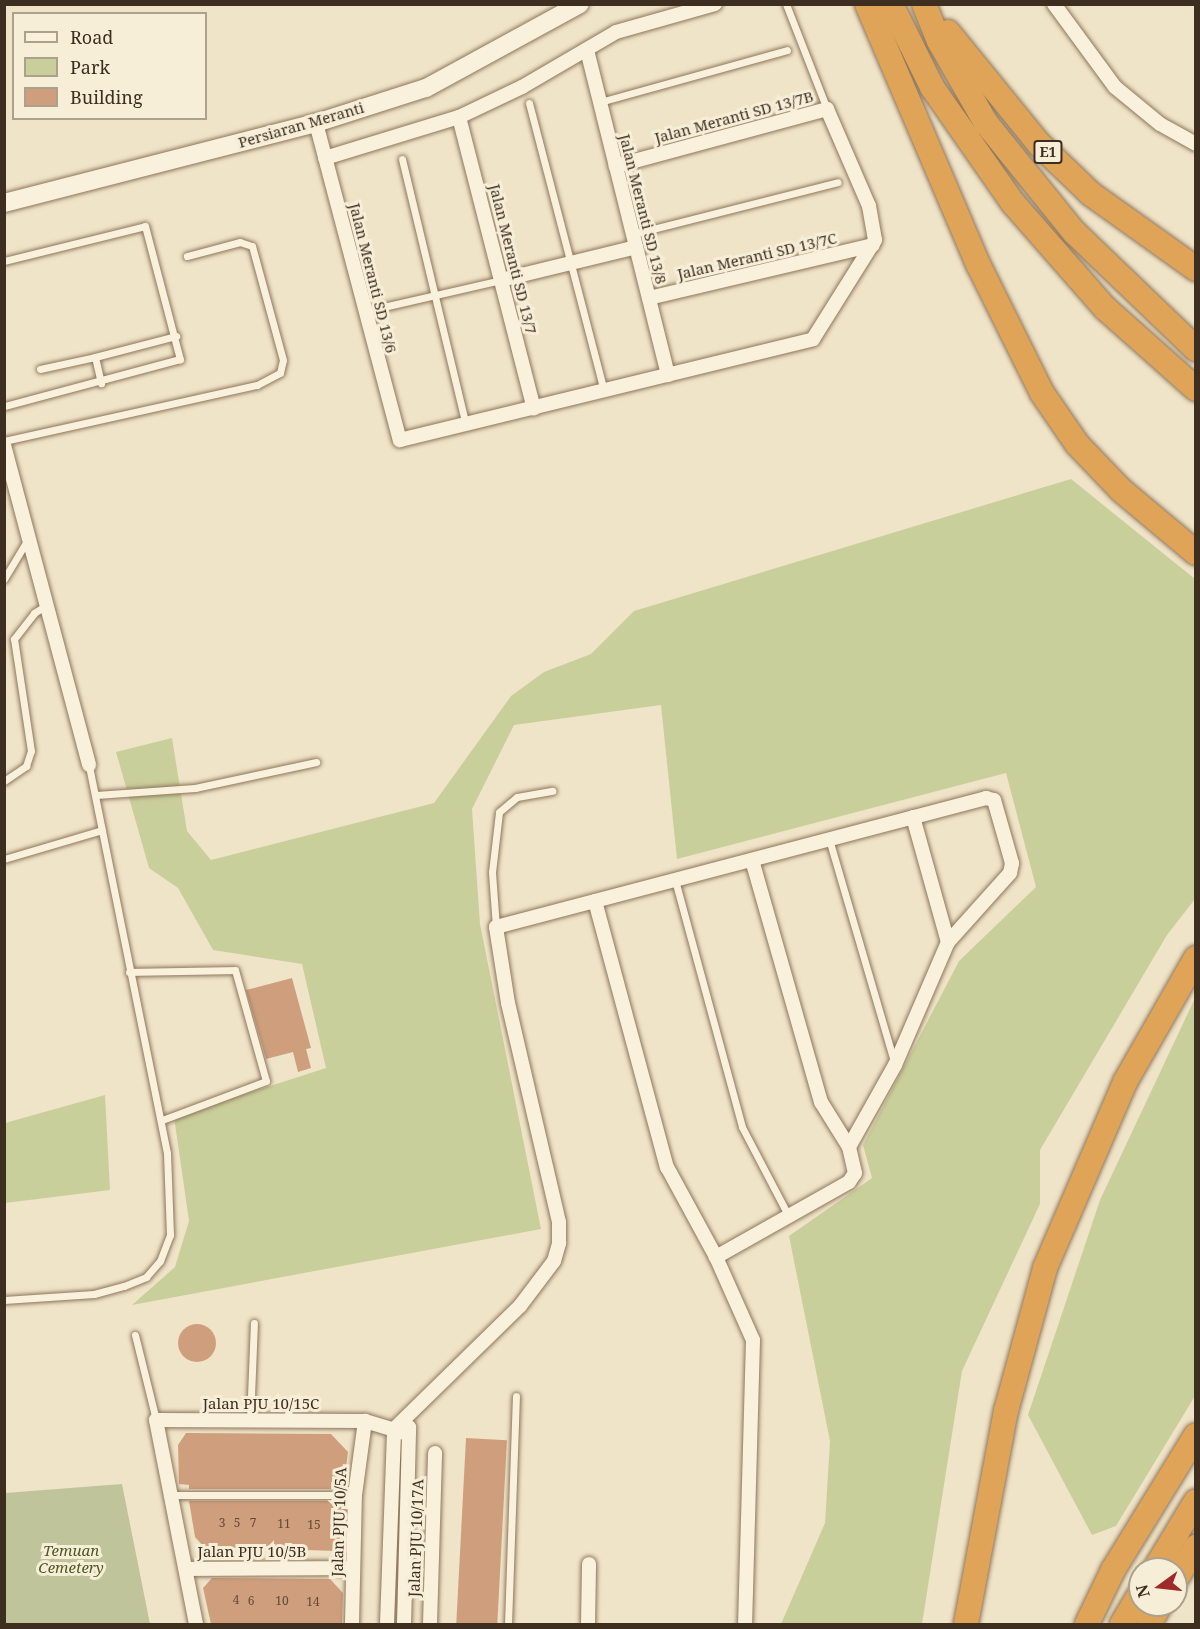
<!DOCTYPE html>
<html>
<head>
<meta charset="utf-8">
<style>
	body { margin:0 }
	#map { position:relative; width:1200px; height:1629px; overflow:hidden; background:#f0e4c8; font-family:"Noto Serif",serif }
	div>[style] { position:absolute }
	.green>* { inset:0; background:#c9cf9b }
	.cemetery>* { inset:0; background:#bfc49a }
	.building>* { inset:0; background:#cf9f7d; transform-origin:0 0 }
	.round { border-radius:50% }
	.roads { filter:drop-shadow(0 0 2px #8d765c) drop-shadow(0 0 2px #8d765c) }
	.lane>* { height:7px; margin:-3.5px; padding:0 3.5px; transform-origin:3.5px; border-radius:3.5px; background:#faf1dc }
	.street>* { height:14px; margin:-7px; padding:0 7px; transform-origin:7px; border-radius:7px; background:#faf1dc }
	.secondary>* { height:18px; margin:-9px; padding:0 9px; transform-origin:9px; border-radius:9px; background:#faf1dc }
	.highway>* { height:24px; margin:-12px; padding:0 12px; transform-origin:12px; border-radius:12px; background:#e0a458 }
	span { translate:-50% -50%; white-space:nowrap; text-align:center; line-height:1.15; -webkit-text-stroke:6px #f7eed8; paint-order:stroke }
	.number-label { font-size:12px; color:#624a37 }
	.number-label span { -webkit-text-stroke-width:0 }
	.shield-label span { padding:2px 4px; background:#f7eed8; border:2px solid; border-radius:4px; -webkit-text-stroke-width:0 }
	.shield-label { font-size:14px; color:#3d2e20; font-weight:700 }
	.street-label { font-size:15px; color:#3d2e20 }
	.park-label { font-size:15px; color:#4d5a26; font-style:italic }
	.frame { position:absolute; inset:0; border:6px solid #3d2e20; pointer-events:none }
	.legend { position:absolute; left:12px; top:12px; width:195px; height:108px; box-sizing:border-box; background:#f7eed8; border:2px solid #ada18e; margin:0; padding:8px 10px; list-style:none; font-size:18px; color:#3d2e20 }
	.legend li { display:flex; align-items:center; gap:12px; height:30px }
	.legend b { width:30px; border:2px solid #ada18e }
	.north { position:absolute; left:1128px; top:1557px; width:60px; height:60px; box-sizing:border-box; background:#f7eed8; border:2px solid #ada18e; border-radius:50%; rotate:255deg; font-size:16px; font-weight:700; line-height:24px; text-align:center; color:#3d2e20 }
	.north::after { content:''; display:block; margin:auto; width:21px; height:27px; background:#9e2a2b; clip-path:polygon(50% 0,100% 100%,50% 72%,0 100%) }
</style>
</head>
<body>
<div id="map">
	<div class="green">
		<i style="clip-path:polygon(1071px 479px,1195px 579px,1195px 899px,1167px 935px,1040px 1150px,1040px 1204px,962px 1371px,922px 1624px,781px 1624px,825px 1523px,830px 1441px,789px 1236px,872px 1178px,863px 1145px,959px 961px,1036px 887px,1006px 773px,677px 859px,661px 705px,514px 725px,472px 809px,480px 924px,541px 1229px,132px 1305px,175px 1267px,189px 1221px,174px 1117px,326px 1068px,302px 964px,213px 950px,178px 888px,149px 868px,116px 752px,172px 738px,187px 831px,211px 860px,434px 803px,511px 696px,544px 672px,591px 654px,634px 611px)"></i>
		<i style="clip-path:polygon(1195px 998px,1195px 1396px,1116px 1526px,1092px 1535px,1028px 1415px,1100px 1200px)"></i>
		<i style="clip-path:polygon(105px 1095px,110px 1190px,5px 1203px,5px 1123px)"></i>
	</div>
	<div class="cemetery">
		<i style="clip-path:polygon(122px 1484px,150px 1624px,5px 1624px,5px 1493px)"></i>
	</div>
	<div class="building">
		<i style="clip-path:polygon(292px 978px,311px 1048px,306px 1049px,311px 1068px,298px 1072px,293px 1052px,266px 1059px,246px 990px)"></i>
		<i class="round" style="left:178px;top:1324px;width:38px;height:38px"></i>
		<i style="clip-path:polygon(186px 1433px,331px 1434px,348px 1452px,343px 1489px,189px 1489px,189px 1485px,179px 1484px,178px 1445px)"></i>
		<i style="left:466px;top:1438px;width:41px;height:186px;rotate:3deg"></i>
		<i style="clip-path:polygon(189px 1501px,346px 1501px,345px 1542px,338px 1551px,204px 1547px,195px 1537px)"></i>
		<i style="clip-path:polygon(212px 1578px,330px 1579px,343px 1593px,342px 1624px,211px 1624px,203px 1588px)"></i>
	</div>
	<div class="roads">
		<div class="lane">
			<i style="left:786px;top:4px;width:113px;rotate:68.7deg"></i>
			<i style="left:600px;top:102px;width:194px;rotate:-15.5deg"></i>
			<i style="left:529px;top:103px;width:298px;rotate:75.4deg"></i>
			<i style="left:402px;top:159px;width:275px;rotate:76.5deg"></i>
			<i style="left:633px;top:234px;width:211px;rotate:-14.2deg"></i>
			<i style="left:4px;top:261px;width:145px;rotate:-13.9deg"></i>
			<i style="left:145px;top:226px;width:138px;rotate:75.3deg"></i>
			<i style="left:180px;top:359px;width:182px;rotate:165deg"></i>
			<i style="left:366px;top:311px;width:139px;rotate:-12.9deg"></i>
			<i style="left:95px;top:357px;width:84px;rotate:-14.5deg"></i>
			<i style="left:40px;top:369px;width:56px;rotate:-12.3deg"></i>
			<i style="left:95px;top:357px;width:27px;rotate:77deg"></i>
			<i style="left:4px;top:441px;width:259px;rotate:-12.5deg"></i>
			<i style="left:257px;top:385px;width:26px;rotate:-28deg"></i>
			<i style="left:280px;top:373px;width:13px;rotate:-77deg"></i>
			<i style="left:283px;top:360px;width:118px;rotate:-105.2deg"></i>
			<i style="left:252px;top:246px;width:13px;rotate:-162deg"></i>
			<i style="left:240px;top:242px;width:55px;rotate:165.2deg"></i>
			<i style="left:4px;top:579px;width:47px;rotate:-59deg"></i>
			<i style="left:4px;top:781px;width:27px;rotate:-34deg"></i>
			<i style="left:26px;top:766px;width:16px;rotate:-72deg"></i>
			<i style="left:31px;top:751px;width:113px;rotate:-98.6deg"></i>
			<i style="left:14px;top:639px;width:33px;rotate:-52deg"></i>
			<i style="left:34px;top:613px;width:15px;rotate:-32deg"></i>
			<i style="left:96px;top:795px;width:99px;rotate:-4deg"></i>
			<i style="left:195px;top:788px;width:124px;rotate:-12.1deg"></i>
			<i style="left:829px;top:839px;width:232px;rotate:73.7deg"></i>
			<i style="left:4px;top:859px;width:102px;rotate:-16.5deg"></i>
			<i style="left:675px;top:880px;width:256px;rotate:74.8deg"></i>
			<i style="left:742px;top:1127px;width:99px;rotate:62.4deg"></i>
			<i style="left:496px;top:927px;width:55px;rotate:-94.2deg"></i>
			<i style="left:492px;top:872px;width:60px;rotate:-83.3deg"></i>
			<i style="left:499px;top:812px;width:23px;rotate:-40deg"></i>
			<i style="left:517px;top:797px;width:36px;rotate:-10deg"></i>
			<i style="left:129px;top:972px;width:106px;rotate:-1.1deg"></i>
			<i style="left:235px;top:970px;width:115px;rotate:74.4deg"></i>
			<i style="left:266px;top:1081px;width:111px;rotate:159.4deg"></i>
			<i style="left:4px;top:1300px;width:90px;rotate:-3.8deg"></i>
			<i style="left:94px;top:1294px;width:31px;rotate:-15deg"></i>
			<i style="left:124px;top:1286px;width:24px;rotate:-22deg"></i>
			<i style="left:146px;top:1277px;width:21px;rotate:-49deg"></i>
			<i style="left:160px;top:1261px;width:28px;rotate:-69deg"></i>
			<i style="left:170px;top:1235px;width:82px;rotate:-92.1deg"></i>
			<i style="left:167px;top:1153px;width:396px;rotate:-101.4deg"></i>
			<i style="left:135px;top:1335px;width:88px;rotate:76.1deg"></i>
			<i style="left:250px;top:1421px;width:98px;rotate:-87.7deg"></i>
			<i style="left:171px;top:1495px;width:184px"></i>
			<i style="left:508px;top:1624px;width:228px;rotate:-88deg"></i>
		</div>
		<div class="street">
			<i style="left:1054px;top:4px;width:103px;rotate:53.7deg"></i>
			<i style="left:1115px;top:87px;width:58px;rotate:39.4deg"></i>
			<i style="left:1160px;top:124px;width:41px;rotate:29.1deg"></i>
			<i style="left:587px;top:50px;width:335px;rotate:76deg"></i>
			<i style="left:459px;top:117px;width:301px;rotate:75.6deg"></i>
			<i style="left:316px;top:123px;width:328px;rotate:75.2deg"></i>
			<i style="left:400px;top:440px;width:425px;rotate:-13.7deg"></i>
			<i style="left:813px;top:339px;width:117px;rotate:-57.9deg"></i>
			<i style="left:875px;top:240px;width:35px;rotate:-100deg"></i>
			<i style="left:869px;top:206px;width:106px;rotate:-113.4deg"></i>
			<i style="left:827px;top:109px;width:219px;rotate:164.9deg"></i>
			<i style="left:325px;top:158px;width:140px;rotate:-17deg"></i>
			<i style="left:459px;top:117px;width:70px;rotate:-25.5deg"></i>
			<i style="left:522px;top:87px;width:109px;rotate:-30.3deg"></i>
			<i style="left:616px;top:32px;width:103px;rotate:-15.8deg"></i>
			<i style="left:501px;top:280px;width:139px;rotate:-13.7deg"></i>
			<i style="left:649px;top:298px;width:230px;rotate:-13.3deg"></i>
			<i style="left:4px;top:445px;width:331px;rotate:75.1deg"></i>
			<i style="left:913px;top:817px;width:130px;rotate:74.4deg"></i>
			<i style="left:752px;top:860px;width:252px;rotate:74.1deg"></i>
			<i style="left:821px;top:1102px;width:53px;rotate:58.1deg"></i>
			<i style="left:595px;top:901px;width:276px;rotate:74.9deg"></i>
			<i style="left:667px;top:1167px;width:102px;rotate:61.4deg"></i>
			<i style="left:716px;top:1257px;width:91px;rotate:66deg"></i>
			<i style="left:753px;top:1340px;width:284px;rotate:91.6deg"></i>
			<i style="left:186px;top:1569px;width:167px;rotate:-0.3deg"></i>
			<i style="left:196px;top:1624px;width:208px;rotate:-101.1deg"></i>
			<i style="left:156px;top:1420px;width:209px;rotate:0.3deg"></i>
			<i style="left:365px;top:1421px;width:45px;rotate:16.8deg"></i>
			<i style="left:352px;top:1624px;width:129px;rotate:-88.7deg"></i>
			<i style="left:355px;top:1495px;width:75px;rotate:-82.3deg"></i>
			<i style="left:387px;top:1624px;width:195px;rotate:-87.9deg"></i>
			<i style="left:394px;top:1429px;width:176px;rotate:-44.3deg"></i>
			<i style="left:520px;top:1306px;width:56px;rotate:-52.9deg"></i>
			<i style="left:554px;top:1261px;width:19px;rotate:-74deg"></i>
			<i style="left:559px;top:1243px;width:21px;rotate:-90deg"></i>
			<i style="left:559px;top:1222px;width:225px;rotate:-103.1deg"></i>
			<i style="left:508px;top:1003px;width:77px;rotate:-99deg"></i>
			<i style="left:496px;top:927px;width:507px;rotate:-14.75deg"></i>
			<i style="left:986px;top:798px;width:8px;rotate:14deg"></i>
			<i style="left:994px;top:800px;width:66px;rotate:74.1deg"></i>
			<i style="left:1012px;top:863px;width:10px;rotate:101deg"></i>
			<i style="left:1010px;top:873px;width:93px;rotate:131.9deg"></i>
			<i style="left:948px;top:942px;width:134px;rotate:113.3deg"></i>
			<i style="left:895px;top:1065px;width:94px;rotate:119.3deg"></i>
			<i style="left:849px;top:1147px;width:27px;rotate:77deg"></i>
			<i style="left:855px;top:1173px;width:11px;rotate:124deg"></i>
			<i style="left:849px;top:1182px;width:153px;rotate:150.6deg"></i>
			<i style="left:404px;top:1624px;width:197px;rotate:-88.5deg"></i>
			<i style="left:430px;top:1624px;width:171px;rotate:-88.3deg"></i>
			<i style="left:588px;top:1624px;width:60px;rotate:-89deg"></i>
		</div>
		<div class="secondary">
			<i style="left:4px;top:203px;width:322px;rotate:-14.4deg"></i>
			<i style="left:316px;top:123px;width:115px;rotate:-17.7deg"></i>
			<i style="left:426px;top:88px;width:175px;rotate:-28.6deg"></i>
		</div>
		<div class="highway">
			<i style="left:867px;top:4px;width:283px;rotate:66.9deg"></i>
			<i style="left:978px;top:264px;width:144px;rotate:63.6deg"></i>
			<i style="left:1042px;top:393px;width:62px;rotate:55.5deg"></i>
			<i style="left:1077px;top:444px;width:64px;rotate:46.3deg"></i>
			<i style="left:1121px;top:490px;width:98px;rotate:40deg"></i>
			<i style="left:891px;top:4px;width:93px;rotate:63.7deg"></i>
			<i style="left:932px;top:87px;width:141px;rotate:55.1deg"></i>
			<i style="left:1013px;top:203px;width:140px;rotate:48.8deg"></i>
			<i style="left:1105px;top:308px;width:122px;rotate:41.7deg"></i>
			<i style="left:924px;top:4px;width:40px;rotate:68deg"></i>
			<i style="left:939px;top:41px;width:95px;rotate:60.2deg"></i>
			<i style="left:986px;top:123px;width:140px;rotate:51.1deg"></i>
			<i style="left:1074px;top:232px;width:169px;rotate:43.8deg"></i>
			<i style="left:948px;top:32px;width:144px;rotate:50.9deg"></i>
			<i style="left:1039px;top:144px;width:72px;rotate:43.9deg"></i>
			<i style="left:1091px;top:194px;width:129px;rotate:35.5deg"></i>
			<i style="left:1155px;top:1569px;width:79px;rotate:-58.9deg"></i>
			<i style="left:1176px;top:1579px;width:38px;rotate:-58deg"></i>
			<i style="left:966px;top:1624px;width:217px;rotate:-79.4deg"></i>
			<i style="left:1006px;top:1411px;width:148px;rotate:-74.7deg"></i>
			<i style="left:1045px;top:1268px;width:202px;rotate:-66.7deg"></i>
			<i style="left:1125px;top:1082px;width:143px;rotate:-60.2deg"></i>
			<i style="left:1087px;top:1624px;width:60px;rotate:-64.3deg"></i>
			<i style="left:1113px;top:1570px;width:158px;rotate:-58.4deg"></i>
			<i style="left:1122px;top:1624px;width:35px;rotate:-59deg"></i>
			<i style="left:1149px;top:1624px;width:22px;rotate:-60deg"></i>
		</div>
	</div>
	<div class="number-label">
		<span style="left:222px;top:1523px">3</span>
		<span style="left:237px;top:1523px">5</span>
		<span style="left:253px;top:1523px">7</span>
		<span style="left:284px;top:1524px">11</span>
		<span style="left:314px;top:1525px">15</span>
		<span style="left:236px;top:1600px">4</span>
		<span style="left:251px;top:1601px">6</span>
		<span style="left:282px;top:1601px">10</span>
		<span style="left:313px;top:1602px">14</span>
	</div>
	<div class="shield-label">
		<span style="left:1048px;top:152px">E1</span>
	</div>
	<div class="street-label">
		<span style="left:734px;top:117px;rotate:-15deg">Jalan Meranti SD 13/7B</span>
		<span style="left:301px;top:125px;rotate:-16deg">Persiaran Meranti</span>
		<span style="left:643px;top:209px;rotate:76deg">Jalan Meranti SD 13/8</span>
		<span style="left:757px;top:256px;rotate:-13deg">Jalan Meranti SD 13/7C</span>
		<span style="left:513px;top:259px;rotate:76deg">Jalan Meranti SD 13/7</span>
		<span style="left:373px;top:278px;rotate:76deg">Jalan Meranti SD 13/6</span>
		<span style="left:261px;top:1404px">Jalan PJU 10/15C</span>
		<span style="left:339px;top:1522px;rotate:-88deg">Jalan PJU 10/5A</span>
		<span style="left:416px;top:1538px;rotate:-88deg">Jalan PJU 10/17A</span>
		<span style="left:252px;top:1552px">Jalan PJU 10/5B</span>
	</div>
	<div class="park-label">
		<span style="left:71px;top:1559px">Temuan<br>Cemetery</span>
	</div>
	<div class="frame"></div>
	<ul class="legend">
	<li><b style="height:8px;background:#faf1dc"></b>Road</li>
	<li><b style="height:16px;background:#c9cf9b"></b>Park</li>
	<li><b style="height:16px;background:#cf9f7d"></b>Building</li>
	</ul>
	<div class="north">N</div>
</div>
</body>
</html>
